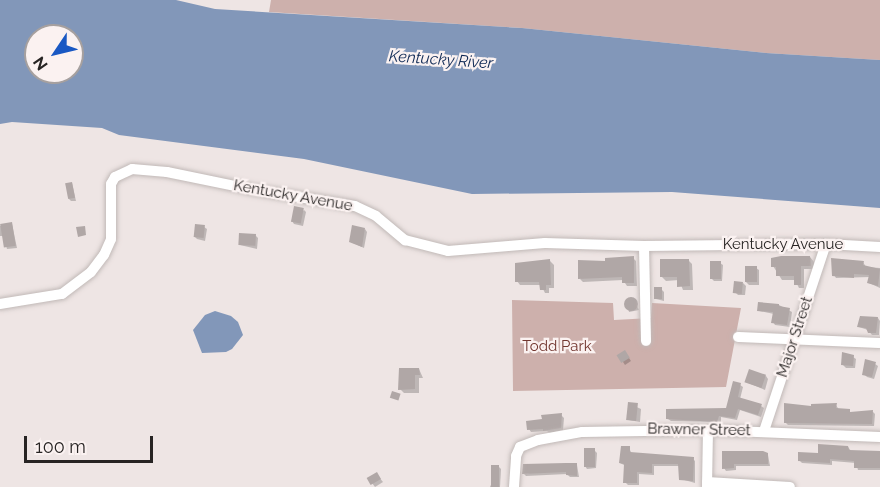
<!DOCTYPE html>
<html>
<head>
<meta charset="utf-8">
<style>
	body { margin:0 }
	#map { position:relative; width:880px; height:487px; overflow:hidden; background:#eee5e4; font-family:Raleway,sans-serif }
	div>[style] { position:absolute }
	.green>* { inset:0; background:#cdb0ac }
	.water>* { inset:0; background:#8297b9 }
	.shadow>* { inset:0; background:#0003 }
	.building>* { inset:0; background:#b0a7a6; transform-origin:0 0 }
	.round { border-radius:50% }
	.roads { filter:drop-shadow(0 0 2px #c1b9b7) drop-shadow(0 0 2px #c1b9b7) }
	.minor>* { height:10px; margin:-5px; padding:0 5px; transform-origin:5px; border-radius:5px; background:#fff }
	span { translate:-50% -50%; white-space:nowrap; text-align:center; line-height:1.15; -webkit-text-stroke:4.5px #fbf2f1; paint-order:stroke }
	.street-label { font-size:15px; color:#272423 }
	.park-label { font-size:15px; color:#72362f }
	.water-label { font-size:16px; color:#0e2854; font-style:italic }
	.north { position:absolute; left:24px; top:24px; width:60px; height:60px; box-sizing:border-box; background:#fbf2f1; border:2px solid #a6a09f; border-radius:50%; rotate:235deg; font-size:16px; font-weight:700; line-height:24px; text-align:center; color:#272423 }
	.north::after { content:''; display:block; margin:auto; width:21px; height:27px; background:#1958c3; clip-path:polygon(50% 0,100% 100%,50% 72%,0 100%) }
	.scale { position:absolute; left:24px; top:436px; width:129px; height:27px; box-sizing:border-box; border:3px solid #272423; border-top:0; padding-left:8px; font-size:18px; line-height:21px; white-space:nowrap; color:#272423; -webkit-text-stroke:4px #fbf2f1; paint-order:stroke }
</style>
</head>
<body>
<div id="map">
	<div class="green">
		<i style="clip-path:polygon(271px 0,880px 0,880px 60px,766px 53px,522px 28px,269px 12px)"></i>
		<i style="clip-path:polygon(512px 300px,613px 303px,614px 320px,651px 318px,652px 303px,741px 308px,726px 387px,513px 391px)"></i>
	</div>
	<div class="water">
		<i style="clip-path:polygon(evenodd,0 0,176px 0,215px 9px,522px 28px,766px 53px,880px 60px,880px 208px,672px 192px,472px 194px,304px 159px,119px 135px,102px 128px,12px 122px,0 124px,0 0,36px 36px,72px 36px,72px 72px,36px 72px,36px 36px)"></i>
		<i style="clip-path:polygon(215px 311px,231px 316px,238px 322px,243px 335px,232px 349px,226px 352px,202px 353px,193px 330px,205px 315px)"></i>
	</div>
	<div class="shadow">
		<i style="clip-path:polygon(72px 183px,76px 201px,71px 201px,69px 199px)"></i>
		<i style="clip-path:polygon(304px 210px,306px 212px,303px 226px,294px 224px,292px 221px)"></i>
		<i style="clip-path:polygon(12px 224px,17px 248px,7px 249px,3px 236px,0 236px,0 226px)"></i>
		<i style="clip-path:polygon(204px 227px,207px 229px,205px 241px,197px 239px,195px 237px)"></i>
		<i style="clip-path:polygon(365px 229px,367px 232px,364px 248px,351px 242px)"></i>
		<i style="clip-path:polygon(255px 235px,258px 238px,257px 249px,240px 245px)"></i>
		<i style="clip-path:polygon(810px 257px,814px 262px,814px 269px,804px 269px,804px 288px,799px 288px,795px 280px,782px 280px,773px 266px)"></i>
		<i style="clip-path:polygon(633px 258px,636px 261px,637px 286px,627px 286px,623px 280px,583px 282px,580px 279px,607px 262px)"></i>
		<i style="clip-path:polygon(688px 260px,692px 264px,693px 290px,683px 290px,679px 280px,666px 281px,662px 277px)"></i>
		<i style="clip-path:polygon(550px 261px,554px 265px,554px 288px,549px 288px,549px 293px,545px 293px,541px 285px,520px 285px,517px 281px)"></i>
		<i style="clip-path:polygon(863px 262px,866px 267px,880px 268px,880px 288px,869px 283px,870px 277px,836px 278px,834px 275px)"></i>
		<i style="clip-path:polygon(720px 263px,723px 265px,722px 281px,714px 281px,711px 278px)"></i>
		<i style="clip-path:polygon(756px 268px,759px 270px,759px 285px,749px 285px,746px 282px)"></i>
		<i style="clip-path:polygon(743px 283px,746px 286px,745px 295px,738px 295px,735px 292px)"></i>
		<i style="clip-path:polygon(661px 289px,664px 292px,664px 301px,656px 299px)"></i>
		<i style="clip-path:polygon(627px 300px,634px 300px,639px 310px,629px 312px)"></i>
		<i style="clip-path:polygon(779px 305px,792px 312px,790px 327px,775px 325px,773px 322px,774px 314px,759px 311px)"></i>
		<i style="clip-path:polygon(878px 318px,880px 321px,879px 335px,872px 335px,868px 330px,859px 327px)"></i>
		<i style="clip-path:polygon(627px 355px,631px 361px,625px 365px,619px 356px)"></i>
		<i style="clip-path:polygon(853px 357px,856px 359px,855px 368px,846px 368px,843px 365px)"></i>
		<i style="clip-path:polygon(875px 364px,878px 366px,874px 379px,867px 377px,864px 374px)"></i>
		<i style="clip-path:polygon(419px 369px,423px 378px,419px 378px,419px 393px,404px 393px,400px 389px)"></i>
		<i style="clip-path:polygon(766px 376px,768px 379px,765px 390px,746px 382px)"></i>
		<i style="clip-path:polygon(740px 385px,743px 387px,740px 399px,761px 406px,764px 408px,761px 417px,740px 410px,737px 420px,721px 417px,721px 422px,671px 421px,668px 419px,727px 409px)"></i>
		<i style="clip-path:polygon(630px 404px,641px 409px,640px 422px,629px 420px)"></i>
		<i style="clip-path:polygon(836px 405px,839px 410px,852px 413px,873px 412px,875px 414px,874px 426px,788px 425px,785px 422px,813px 408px)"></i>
		<i style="clip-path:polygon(561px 415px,564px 418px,563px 430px,550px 433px,547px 431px,531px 432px,529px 429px)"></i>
		<i style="clip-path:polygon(848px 447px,851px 451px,880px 451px,880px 470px,858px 470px,856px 463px,832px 461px,832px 465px,802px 463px,800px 461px)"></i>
		<i style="clip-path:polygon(629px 448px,632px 454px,693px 459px,695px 461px,695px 483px,681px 479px,680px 466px,654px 466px,654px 475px,639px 474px,639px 485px,628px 485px,625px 482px,626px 466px,620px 463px)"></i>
		<i style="clip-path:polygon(594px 450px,597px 453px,596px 468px,587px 469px,585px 466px)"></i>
		<i style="clip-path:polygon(723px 452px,768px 455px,770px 466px,736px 466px,736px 470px,726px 471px,724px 468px)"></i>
		<i style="clip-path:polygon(577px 465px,579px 477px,570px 477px,567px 474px,526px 476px,524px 474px)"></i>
		<i style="clip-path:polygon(499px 467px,501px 469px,500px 487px,490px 487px)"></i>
		<i style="clip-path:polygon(379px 477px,383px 482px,375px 487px,369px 479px)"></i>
	</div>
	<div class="building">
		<i style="left:72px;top:182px;width:16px;height:7px;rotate:79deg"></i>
		<i style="left:294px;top:206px;width:10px;height:16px;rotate:11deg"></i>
		<i style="left:12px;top:222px;width:24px;height:12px;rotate:81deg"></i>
		<i style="left:195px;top:224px;width:10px;height:13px;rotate:6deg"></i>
		<i style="clip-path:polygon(352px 225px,365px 228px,362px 247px,349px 242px)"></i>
		<i style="clip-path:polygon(85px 226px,86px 235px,78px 237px,76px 227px)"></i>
		<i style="left:239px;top:233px;width:17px;height:12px;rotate:3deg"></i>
		<i style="clip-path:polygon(634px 256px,634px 283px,622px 283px,622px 277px,578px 279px,578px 260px,605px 261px,605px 258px)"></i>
		<i style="clip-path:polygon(781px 256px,810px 256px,811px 266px,801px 266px,801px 285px,794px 285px,794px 276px,776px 276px,776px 267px,771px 267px,771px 258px)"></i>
		<i style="clip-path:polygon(831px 258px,864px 261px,863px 265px,880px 269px,878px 286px,867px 283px,869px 275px,854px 274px,854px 278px,832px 276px)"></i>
		<i style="clip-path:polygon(550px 259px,551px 285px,546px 285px,546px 290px,540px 290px,539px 282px,515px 282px,515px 263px)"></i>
		<i style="clip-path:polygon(660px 259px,689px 259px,690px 286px,677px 287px,677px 277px,660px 277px)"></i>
		<i style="left:710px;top:261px;width:11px;height:18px"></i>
		<i style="left:745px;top:266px;width:12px;height:16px"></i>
		<i style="left:734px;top:281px;width:9px;height:12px;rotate:6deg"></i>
		<i style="left:654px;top:287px;width:8px;height:12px"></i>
		<i class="round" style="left:624px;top:297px;width:14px;height:14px"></i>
		<i style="clip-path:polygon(758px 302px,779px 304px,779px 306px,790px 308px,787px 325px,771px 323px,773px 312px,757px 311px)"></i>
		<i style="clip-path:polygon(860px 316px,878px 317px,876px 333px,868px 333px,866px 328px,857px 327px)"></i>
		<i style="left:625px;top:350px;width:9px;height:10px;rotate:58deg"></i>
		<i style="clip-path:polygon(842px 352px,854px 355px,853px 366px,841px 365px)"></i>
		<i style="clip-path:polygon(865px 359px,876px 362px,872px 377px,862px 375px)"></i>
		<i style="clip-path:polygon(399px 368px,419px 368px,420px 375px,415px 375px,415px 389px,398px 390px)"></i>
		<i style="left:749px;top:369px;width:18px;height:14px;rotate:19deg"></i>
		<i style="clip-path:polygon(733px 381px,741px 383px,738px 397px,762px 404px,758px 415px,738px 409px,735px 418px,719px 416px,717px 422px,666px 419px,666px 409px,726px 408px)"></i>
		<i style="left:392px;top:391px;width:9px;height:7px;rotate:18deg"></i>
		<i style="left:628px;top:402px;width:10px;height:18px;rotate:6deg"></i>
		<i style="clip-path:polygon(784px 403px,811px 406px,811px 404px,837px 403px,836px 408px,850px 409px,850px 412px,873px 410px,872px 424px,784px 423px)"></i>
		<i style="clip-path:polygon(562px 413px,561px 428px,543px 431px,543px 429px,527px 430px,526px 421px,542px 419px,541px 415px)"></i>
		<i style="clip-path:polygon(818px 444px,848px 446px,849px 450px,880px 451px,880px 468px,854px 468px,854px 461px,830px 459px,830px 463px,798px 461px,798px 452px,818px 453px)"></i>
		<i style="clip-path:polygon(621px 446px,630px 446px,630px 452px,694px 457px,693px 481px,679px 480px,678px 464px,652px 464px,652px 473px,637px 472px,637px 483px,623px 483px,624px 464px,619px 463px)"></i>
		<i style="left:584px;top:448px;width:11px;height:19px"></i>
		<i style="clip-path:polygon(722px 451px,763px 451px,768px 453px,768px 464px,734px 464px,734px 468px,722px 469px)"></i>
		<i style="clip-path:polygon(566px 463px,577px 463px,577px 476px,566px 475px,566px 472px,522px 474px,523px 464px)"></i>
		<i style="left:491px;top:465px;width:8px;height:22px"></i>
		<i style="left:377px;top:472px;width:8px;height:12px;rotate:60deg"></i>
	</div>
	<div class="roads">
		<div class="minor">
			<i style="left:644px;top:246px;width:95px;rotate:88.8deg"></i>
			<i style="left:0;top:304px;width:63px;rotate:-9.2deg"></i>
			<i style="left:62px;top:294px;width:36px;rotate:-37deg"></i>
			<i style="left:91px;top:272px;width:21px;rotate:-53deg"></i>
			<i style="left:104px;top:255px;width:17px;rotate:-66deg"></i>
			<i style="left:111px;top:239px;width:55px;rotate:-90deg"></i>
			<i style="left:111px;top:184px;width:8px;rotate:-60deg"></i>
			<i style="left:115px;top:177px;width:19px;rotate:-25deg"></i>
			<i style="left:132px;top:169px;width:35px;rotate:5deg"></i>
			<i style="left:167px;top:172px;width:90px;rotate:11.6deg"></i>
			<i style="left:255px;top:190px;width:101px;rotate:9.1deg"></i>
			<i style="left:355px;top:206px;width:23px;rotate:25deg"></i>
			<i style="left:376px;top:216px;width:38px;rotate:40deg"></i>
			<i style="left:405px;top:240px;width:44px;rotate:14.3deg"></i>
			<i style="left:448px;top:251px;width:97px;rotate:-4.7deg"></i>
			<i style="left:545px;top:243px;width:99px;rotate:1.7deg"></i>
			<i style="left:644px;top:246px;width:182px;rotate:-0.6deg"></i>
			<i style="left:826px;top:244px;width:54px;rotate:3.2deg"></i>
			<i style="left:738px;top:337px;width:142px;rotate:2.4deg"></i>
			<i style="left:764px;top:431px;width:197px;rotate:-71.7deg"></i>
			<i style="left:707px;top:482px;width:83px;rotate:3.4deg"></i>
			<i style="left:514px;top:487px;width:31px;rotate:-86deg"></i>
			<i style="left:516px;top:456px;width:10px;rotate:-66deg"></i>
			<i style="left:520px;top:447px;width:19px;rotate:-21deg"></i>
			<i style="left:538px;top:440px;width:45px;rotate:-10.3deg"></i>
			<i style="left:582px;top:432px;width:126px;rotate:-0.9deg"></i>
			<i style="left:708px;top:430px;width:172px;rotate:2.3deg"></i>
			<i style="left:707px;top:487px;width:57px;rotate:-89deg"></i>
		</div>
	</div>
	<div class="street-label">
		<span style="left:293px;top:196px;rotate:10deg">Kentucky Avenue</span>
		<span style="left:783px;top:245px">Kentucky Avenue</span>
		<span style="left:795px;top:337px;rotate:-72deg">Major Street</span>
		<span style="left:699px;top:430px;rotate:1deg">Brawner Street</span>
	</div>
	<div class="park-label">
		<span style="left:557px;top:347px">Todd Park</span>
	</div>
	<div class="water-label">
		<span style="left:441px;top:60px;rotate:4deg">Kentucky River</span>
	</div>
	<div class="north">N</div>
	<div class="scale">100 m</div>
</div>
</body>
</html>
